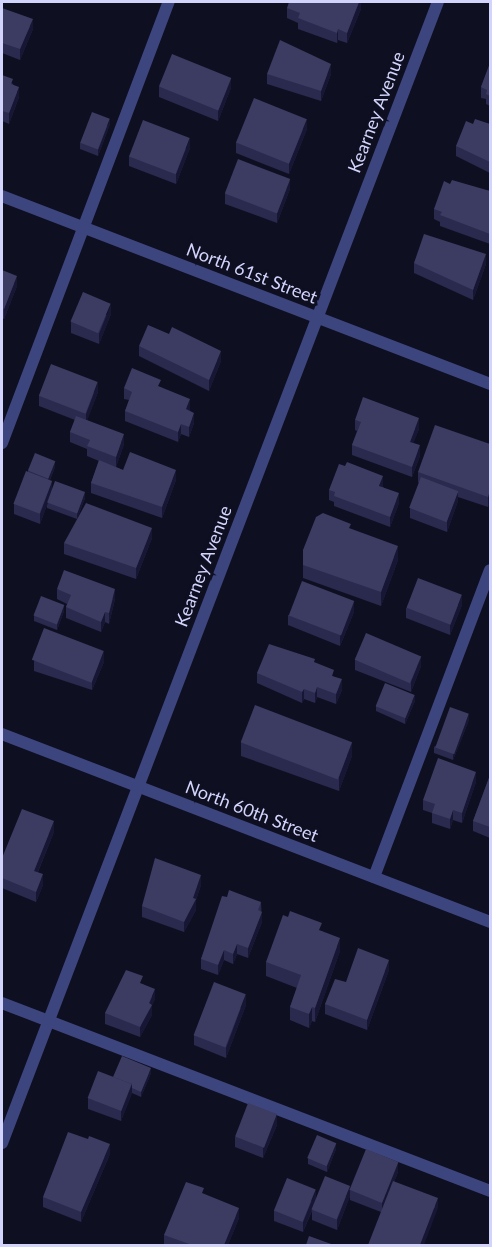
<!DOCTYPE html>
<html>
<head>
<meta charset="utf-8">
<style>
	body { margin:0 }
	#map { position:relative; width:492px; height:1247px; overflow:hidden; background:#0f0f22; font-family:Lato,sans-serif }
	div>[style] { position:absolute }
	.lane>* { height:12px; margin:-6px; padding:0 6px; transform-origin:6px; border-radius:6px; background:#3d457e }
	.street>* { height:12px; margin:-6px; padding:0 6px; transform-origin:6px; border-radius:6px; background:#3d457e }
	.wall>* { inset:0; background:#2a294e }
	.shaded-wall>* { inset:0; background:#171735 }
	.building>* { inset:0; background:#3c3b61; transform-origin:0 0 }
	span { translate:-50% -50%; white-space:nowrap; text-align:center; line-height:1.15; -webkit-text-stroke:6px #0f0f22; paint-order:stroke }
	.street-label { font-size:18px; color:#d2d4fc }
	.frame { position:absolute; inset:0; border:3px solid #d2d4fc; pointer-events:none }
</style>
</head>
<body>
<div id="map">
	<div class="lane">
		<i style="left:2px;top:443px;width:472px;rotate:-69.3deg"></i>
		<i style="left:374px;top:877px;width:328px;rotate:-69.3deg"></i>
		<i style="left:2px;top:1003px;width:523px;rotate:21.07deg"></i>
	</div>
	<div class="street">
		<i style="left:2px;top:196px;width:523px;rotate:21.07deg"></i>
		<i style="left:2px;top:734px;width:523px;rotate:21.07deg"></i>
		<i style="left:2px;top:1143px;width:1221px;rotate:-69.09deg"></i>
	</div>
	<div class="wall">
		<i style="clip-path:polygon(361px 2px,361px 9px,347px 43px,338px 40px,337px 43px,298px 29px,298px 23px,287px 18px,287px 8px)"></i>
		<i style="clip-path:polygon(2px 8px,33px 29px,20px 60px,2px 53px)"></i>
		<i style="clip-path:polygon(490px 63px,490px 106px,486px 104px,486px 99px,481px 98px,481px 87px)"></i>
		<i style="clip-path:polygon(267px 74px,331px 74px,321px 101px,267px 84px)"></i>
		<i style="clip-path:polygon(2px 75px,13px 84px,19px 97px,9px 124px,2px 121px)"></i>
		<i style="clip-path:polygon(159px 87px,231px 88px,218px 121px,159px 97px)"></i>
		<i style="clip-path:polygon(110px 124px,98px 156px,80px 149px,80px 143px)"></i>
		<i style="clip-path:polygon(490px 124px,490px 173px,456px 156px,456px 146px)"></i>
		<i style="clip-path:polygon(307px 129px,289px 174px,236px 153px,236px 142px)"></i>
		<i style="clip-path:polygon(190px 148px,176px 184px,129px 166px,129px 156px)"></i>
		<i style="clip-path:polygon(450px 184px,490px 191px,490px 244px,440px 226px,440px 222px,434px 219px,434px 209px)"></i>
		<i style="clip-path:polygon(290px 189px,277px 223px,225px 204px,225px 194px)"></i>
		<i style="clip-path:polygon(414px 263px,486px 264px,473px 300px,414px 273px)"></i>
		<i style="clip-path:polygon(2px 270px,17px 286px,4px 319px,2px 318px)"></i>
		<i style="clip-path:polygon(111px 314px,99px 344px,71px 333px,71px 322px)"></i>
		<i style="clip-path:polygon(139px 346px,221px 361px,209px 391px,139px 356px)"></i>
		<i style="clip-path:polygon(161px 387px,190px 410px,190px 411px,194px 423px,189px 437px,181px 434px,178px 442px,125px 421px,125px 411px,129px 400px,124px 399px,124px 388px)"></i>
		<i style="clip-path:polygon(98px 392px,87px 420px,124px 444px,116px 467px,123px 470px,176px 480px,162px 518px,91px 493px,91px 483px,99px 461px,87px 456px,87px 449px,70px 442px,70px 432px,75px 420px,39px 406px,39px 396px)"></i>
		<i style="clip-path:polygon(355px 420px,419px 429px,413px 443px,420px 456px,412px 477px,352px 455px,352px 445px,357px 431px,355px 430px)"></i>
		<i style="clip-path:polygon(490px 444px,490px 500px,488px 507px,458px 497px,458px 501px,447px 532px,410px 518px,410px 508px,419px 483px,418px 482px,418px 472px)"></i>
		<i style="clip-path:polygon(55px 467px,50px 480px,52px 490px,85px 498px,77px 519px,47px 508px,47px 505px,40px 524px,14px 514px,14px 504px,28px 471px)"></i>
		<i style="clip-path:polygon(383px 486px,383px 487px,399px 503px,390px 527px,334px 506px,334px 502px,329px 500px,329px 490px)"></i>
		<i style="clip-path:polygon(351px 529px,398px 560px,381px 606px,303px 578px,303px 550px)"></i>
		<i style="clip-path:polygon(152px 538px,136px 579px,64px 554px,64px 543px)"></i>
		<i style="clip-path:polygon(57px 589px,115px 599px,109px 624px,105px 622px,101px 632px,66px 618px,66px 607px,67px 604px,57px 599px)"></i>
		<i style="clip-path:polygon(462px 605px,450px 635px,406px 618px,406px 608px)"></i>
		<i style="clip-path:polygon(64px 611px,57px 630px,34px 621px,34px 616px)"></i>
		<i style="clip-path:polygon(354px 612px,340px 646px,288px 625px,288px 615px)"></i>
		<i style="clip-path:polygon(355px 660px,421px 666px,411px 692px,355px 670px)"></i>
		<i style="clip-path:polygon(34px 661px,104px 662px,92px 690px,34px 671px)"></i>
		<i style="clip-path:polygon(315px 663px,334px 677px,342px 690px,336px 704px,317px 697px,315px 703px,304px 699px,302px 703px,257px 683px,257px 673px)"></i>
		<i style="clip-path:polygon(415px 701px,405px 724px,376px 711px,376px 706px)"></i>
		<i style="clip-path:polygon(469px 720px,453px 760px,434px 753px,434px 747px)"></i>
		<i style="clip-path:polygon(241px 742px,352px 756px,339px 791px,241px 756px)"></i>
		<i style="clip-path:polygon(490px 775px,490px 838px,473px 831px,473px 821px)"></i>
		<i style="clip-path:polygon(476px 782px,462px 823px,453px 820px,450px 829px,432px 823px,432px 813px,423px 810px,423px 800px)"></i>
		<i style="clip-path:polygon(54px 832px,38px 872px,43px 885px,36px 902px,2px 888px,2px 858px)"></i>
		<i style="clip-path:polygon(201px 885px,196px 900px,196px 910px,184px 932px,142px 917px,142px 906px)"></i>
		<i style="clip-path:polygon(227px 897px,261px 902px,262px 922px,248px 958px,237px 954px,233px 964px,224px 960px,218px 975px,201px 969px,201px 959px)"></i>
		<i style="clip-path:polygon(322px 931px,340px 951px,315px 1022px,312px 1021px,309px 1028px,290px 1020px,290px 1007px,297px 988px,266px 976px,266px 962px)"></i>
		<i style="clip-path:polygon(389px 970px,367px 1030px,325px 1014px,325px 1004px,346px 982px)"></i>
		<i style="clip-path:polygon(143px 984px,155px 999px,152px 1005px,152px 1015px,140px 1037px,105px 1024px,105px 1013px)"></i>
		<i style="clip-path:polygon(246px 1005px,226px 1058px,194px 1045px,194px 1035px)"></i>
		<i style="clip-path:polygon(151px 1073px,141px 1097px,132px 1093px,121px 1121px,88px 1109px,88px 1098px,113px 1077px)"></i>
		<i style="clip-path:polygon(277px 1125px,263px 1158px,235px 1147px,235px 1137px)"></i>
		<i style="clip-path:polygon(336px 1149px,327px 1172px,308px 1164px,308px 1158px)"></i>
		<i style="clip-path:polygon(110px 1154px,81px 1222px,43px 1207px,43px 1197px)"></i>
		<i style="clip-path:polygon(398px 1172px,394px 1182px,438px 1208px,381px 1212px,350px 1200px,350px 1190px)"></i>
		<i style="clip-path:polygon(204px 1194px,239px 1218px,228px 1245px,164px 1245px,164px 1235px)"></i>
		<i style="clip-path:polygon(350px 1196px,337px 1230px,312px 1220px,312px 1211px,303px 1232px,274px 1221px,274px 1210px,316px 1200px)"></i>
	</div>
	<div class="shaded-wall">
		<i style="clip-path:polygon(359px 2px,361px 2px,361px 9px,347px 43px,347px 33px)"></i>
		<i style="clip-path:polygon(33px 19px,33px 29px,20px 60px,20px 49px)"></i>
		<i style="clip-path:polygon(338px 29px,338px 40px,337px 43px,337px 33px)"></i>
		<i style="clip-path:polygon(331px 64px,331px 74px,321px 101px,321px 91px)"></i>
		<i style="clip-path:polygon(231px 78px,231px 88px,218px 121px,218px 111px)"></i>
		<i style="clip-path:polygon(19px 87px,19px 97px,9px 124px,9px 113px)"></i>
		<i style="clip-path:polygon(110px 119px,110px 124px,98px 156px,98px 150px)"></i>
		<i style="clip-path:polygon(307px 119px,307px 129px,289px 174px,289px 164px)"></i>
		<i style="clip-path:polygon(190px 138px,190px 148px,176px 184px,176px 174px)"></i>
		<i style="clip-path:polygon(290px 179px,290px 189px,277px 223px,277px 213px)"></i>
		<i style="clip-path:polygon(486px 254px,486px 264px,473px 300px,473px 290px)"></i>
		<i style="clip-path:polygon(17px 276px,17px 286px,4px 319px,4px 309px)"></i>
		<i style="clip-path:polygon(111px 304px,111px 314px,99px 344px,99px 334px)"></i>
		<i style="clip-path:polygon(221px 351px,221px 361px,209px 391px,209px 380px)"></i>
		<i style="clip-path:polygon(98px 382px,98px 392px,86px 424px,86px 414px)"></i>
		<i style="clip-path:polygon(190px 399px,190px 410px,186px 420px,186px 409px)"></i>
		<i style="clip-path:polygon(194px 413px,194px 423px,189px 437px,189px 427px)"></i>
		<i style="clip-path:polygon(419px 418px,419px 429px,410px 452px,410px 442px)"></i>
		<i style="clip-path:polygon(181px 424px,181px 434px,178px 442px,178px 432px)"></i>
		<i style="clip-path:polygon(124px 434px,124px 444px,116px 467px,116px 457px)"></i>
		<i style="clip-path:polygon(420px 445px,420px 456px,412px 477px,412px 467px)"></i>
		<i style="clip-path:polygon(55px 461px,55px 467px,48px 484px,48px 479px)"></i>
		<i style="clip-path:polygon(176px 470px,176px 480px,162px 518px,162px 507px)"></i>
		<i style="clip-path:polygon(383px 476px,383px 486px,379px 496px,379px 486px)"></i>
		<i style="clip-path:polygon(52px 481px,52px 492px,40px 524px,40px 514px)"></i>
		<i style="clip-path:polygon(490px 490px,490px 500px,488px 507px,488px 497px)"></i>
		<i style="clip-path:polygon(458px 491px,458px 501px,447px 532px,447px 521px)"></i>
		<i style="clip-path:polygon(85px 492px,85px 498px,77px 519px,77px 513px)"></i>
		<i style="clip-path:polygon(399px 493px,399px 503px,390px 527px,390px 517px)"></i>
		<i style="clip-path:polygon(152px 528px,152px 538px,136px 579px,136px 568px)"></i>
		<i style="clip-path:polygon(398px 546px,398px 560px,381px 606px,381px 592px)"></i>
		<i style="clip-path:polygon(115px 589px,115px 599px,109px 624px,109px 613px)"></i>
		<i style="clip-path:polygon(462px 595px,462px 605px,450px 635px,450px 625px)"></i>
		<i style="clip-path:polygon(354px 601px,354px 612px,340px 646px,340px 635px)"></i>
		<i style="clip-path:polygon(64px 605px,64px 611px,57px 630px,57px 625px)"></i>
		<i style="clip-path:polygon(105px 612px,105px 622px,101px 632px,101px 622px)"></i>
		<i style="clip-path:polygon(104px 651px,104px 662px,92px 690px,92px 680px)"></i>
		<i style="clip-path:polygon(421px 656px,421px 666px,411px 692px,411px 682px)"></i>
		<i style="clip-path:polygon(342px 679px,342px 690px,336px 704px,336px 694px)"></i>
		<i style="clip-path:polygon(317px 687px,317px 697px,315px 703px,315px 693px)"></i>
		<i style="clip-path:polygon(304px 689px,304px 699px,302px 703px,302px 692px)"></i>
		<i style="clip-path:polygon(415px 695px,415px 701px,405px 724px,405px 718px)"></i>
		<i style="clip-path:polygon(469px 714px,469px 720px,453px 760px,453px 754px)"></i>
		<i style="clip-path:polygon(352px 742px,352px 756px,339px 791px,339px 777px)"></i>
		<i style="clip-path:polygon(476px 772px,476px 782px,462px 823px,462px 813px)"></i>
		<i style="clip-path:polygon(453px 810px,453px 820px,450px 829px,450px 819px)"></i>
		<i style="clip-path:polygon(54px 821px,54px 832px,34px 881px,34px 871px)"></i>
		<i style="clip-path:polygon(43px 874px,43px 885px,36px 902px,36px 892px)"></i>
		<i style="clip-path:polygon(201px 875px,201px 885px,196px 900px,196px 910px,184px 932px,184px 922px)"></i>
		<i style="clip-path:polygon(262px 912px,262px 922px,248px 958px,248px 948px)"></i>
		<i style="clip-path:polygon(340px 938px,340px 951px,315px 1022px,315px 1008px)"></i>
		<i style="clip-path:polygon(237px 944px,237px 954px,233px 964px,233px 954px)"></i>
		<i style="clip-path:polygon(224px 950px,224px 960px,218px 975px,218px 965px)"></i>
		<i style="clip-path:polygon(389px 960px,389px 970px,367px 1030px,367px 1020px)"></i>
		<i style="clip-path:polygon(155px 989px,155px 999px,152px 1005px,152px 1015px,140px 1037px,140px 1027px)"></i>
		<i style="clip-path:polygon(246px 994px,246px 1005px,226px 1058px,226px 1048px)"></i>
		<i style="clip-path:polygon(312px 1007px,312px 1021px,309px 1028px,309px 1014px)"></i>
		<i style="clip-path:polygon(151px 1068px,151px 1073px,141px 1097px,141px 1092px)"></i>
		<i style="clip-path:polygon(132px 1084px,132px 1094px,121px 1121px,121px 1111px)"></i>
		<i style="clip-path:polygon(277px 1114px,277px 1125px,263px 1158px,263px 1148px)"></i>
		<i style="clip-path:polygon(336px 1143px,336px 1149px,327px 1172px,327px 1166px)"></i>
		<i style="clip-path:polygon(110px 1144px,110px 1154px,81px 1222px,81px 1212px)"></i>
		<i style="clip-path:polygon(398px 1162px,398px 1172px,382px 1213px,382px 1203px)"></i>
		<i style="clip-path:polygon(350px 1186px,350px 1196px,337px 1230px,337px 1220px)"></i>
		<i style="clip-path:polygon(316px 1190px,316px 1200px,303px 1232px,303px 1222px)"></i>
		<i style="clip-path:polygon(438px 1198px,438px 1208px,424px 1245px,420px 1245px)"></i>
		<i style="clip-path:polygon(239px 1208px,239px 1218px,228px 1245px,224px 1245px)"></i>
	</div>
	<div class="building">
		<i style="clip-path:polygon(289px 2px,359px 2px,347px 33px,338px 29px,337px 33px,298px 18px,300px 13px,287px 8px)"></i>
		<i style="clip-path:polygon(2px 8px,33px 19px,20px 49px,2px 43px)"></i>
		<i style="clip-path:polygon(280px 40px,331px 64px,321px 91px,267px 74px)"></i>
		<i style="left:172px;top:54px;width:64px;height:35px;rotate:22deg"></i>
		<i style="clip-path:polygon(490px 63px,490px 96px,486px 94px,487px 90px,481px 87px)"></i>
		<i style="clip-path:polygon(2px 75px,13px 79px,11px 84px,19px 87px,9px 113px,2px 111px)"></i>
		<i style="left:254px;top:98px;width:57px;height:48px;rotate:22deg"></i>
		<i style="left:92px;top:112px;width:19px;height:33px;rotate:21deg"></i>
		<i style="clip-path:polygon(475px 119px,490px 124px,490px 162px,456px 146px,466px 121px,473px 124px)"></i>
		<i style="left:143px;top:120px;width:50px;height:39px;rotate:21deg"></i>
		<i style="left:238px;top:159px;width:56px;height:37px;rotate:21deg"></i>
		<i style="clip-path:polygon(452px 180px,490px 191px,490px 234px,440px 215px,442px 212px,434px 209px,444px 181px,450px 184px)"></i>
		<i style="clip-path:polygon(424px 234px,486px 254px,473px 290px,414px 263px)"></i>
		<i style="clip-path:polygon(2px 270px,17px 276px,4px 309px,2px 308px)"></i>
		<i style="left:83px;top:292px;width:30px;height:32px;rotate:23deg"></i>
		<i style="clip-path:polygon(148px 325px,169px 334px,172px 327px,221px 351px,209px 380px,139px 346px)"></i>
		<i style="left:51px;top:364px;width:50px;height:34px;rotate:21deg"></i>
		<i style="clip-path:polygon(132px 368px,161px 380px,158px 386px,190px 399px,186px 409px,194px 413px,189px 427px,181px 424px,178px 432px,125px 411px,132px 392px,124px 388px)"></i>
		<i style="clip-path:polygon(363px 397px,419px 418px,410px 442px,420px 445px,412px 467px,352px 445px,361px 422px,355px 420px)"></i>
		<i style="clip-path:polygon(76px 416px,124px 434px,116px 457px,87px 446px,90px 440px,70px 432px)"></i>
		<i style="clip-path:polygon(435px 425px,490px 444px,490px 490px,488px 497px,418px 472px)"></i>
		<i style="clip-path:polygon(130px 452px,176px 470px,162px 507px,91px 483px,99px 460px,123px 470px)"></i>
		<i style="left:35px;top:453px;width:22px;height:19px;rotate:22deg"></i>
		<i style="clip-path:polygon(347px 462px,383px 476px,379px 486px,399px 493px,390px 517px,334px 496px,335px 492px,329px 490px,339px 464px,345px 466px)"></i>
		<i style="left:26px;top:471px;width:28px;height:35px;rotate:21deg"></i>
		<i style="left:421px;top:477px;width:40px;height:33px;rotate:21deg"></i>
		<i style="left:55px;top:481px;width:32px;height:23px;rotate:20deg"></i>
		<i style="clip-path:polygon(86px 503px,152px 528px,136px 568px,64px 543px)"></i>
		<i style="clip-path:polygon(323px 513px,351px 524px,349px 528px,398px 546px,381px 592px,303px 565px,303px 550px,316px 517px)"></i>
		<i style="clip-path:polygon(64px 570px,115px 589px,109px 613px,105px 612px,101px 622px,66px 607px,71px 595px,57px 589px)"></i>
		<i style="left:418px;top:578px;width:47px;height:32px;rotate:21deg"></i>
		<i style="left:302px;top:581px;width:56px;height:37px;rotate:21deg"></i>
		<i style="left:41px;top:596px;width:25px;height:21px;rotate:21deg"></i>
		<i style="left:44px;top:628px;width:64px;height:34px;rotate:21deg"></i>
		<i style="left:366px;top:633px;width:60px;height:29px;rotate:23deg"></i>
		<i style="clip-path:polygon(269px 644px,315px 659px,314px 662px,334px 670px,332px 676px,342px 679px,336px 694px,317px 687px,315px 693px,304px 689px,302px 692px,257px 673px)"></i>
		<i style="left:385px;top:683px;width:32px;height:25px;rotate:22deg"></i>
		<i style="left:255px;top:705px;width:104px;height:40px;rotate:21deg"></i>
		<i style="left:450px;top:707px;width:20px;height:43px;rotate:20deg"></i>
		<i style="clip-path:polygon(438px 758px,476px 772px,462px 813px,453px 810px,450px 819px,432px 813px,435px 804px,423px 800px)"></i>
		<i style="clip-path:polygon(490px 775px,490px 827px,473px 821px)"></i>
		<i style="clip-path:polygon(22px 809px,54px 821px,34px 871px,43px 874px,36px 892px,2px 878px,2px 858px)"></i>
		<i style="clip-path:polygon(155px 858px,201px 875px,193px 898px,196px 899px,184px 922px,142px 906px)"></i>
		<i style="clip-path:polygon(229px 890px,261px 902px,258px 910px,262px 912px,248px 948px,237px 944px,233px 954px,224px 950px,218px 965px,201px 959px,222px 896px,227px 897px)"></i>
		<i style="clip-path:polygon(290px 911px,322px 923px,319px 930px,340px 938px,315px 1008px,312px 1007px,309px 1014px,290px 1007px,301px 975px,266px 962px,283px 915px,288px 917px)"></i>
		<i style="clip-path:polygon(358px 948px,389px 960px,367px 1020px,325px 1004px,335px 979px,346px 982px)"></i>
		<i style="clip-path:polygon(126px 970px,143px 976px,140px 983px,155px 989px,149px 1003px,152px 1005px,140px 1027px,105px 1013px)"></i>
		<i style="left:214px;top:982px;width:34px;height:57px;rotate:21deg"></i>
		<i style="clip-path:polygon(122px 1056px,151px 1068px,141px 1092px,132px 1088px,132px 1084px,113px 1077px)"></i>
		<i style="left:98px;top:1071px;width:36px;height:29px;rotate:21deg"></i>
		<i style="left:248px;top:1103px;width:31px;height:36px;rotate:21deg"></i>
		<i style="clip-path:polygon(68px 1132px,88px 1139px,89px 1136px,110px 1144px,81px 1212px,43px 1197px)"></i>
		<i style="left:317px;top:1135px;width:21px;height:25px;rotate:23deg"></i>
		<i style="left:366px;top:1149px;width:35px;height:44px;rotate:22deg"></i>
		<i style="left:325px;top:1176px;width:27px;height:36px;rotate:22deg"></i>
		<i style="left:287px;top:1178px;width:31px;height:35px;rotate:22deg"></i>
		<i style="clip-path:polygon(393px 1181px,438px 1198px,420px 1245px,368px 1245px)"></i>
		<i style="clip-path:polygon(186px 1182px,204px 1188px,202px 1193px,239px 1208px,224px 1245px,192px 1245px,164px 1235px)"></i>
		<i style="clip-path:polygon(309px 1236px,334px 1245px,306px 1245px)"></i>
	</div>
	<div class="street-label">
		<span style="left:376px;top:112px;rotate:-69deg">Kearney Avenue</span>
		<span style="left:252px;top:273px;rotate:21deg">North 61st Street</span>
		<span style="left:203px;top:566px;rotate:-69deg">Kearney Avenue</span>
		<span style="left:252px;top:811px;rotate:21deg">North 60th Street</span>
	</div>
	<div class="frame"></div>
</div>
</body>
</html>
